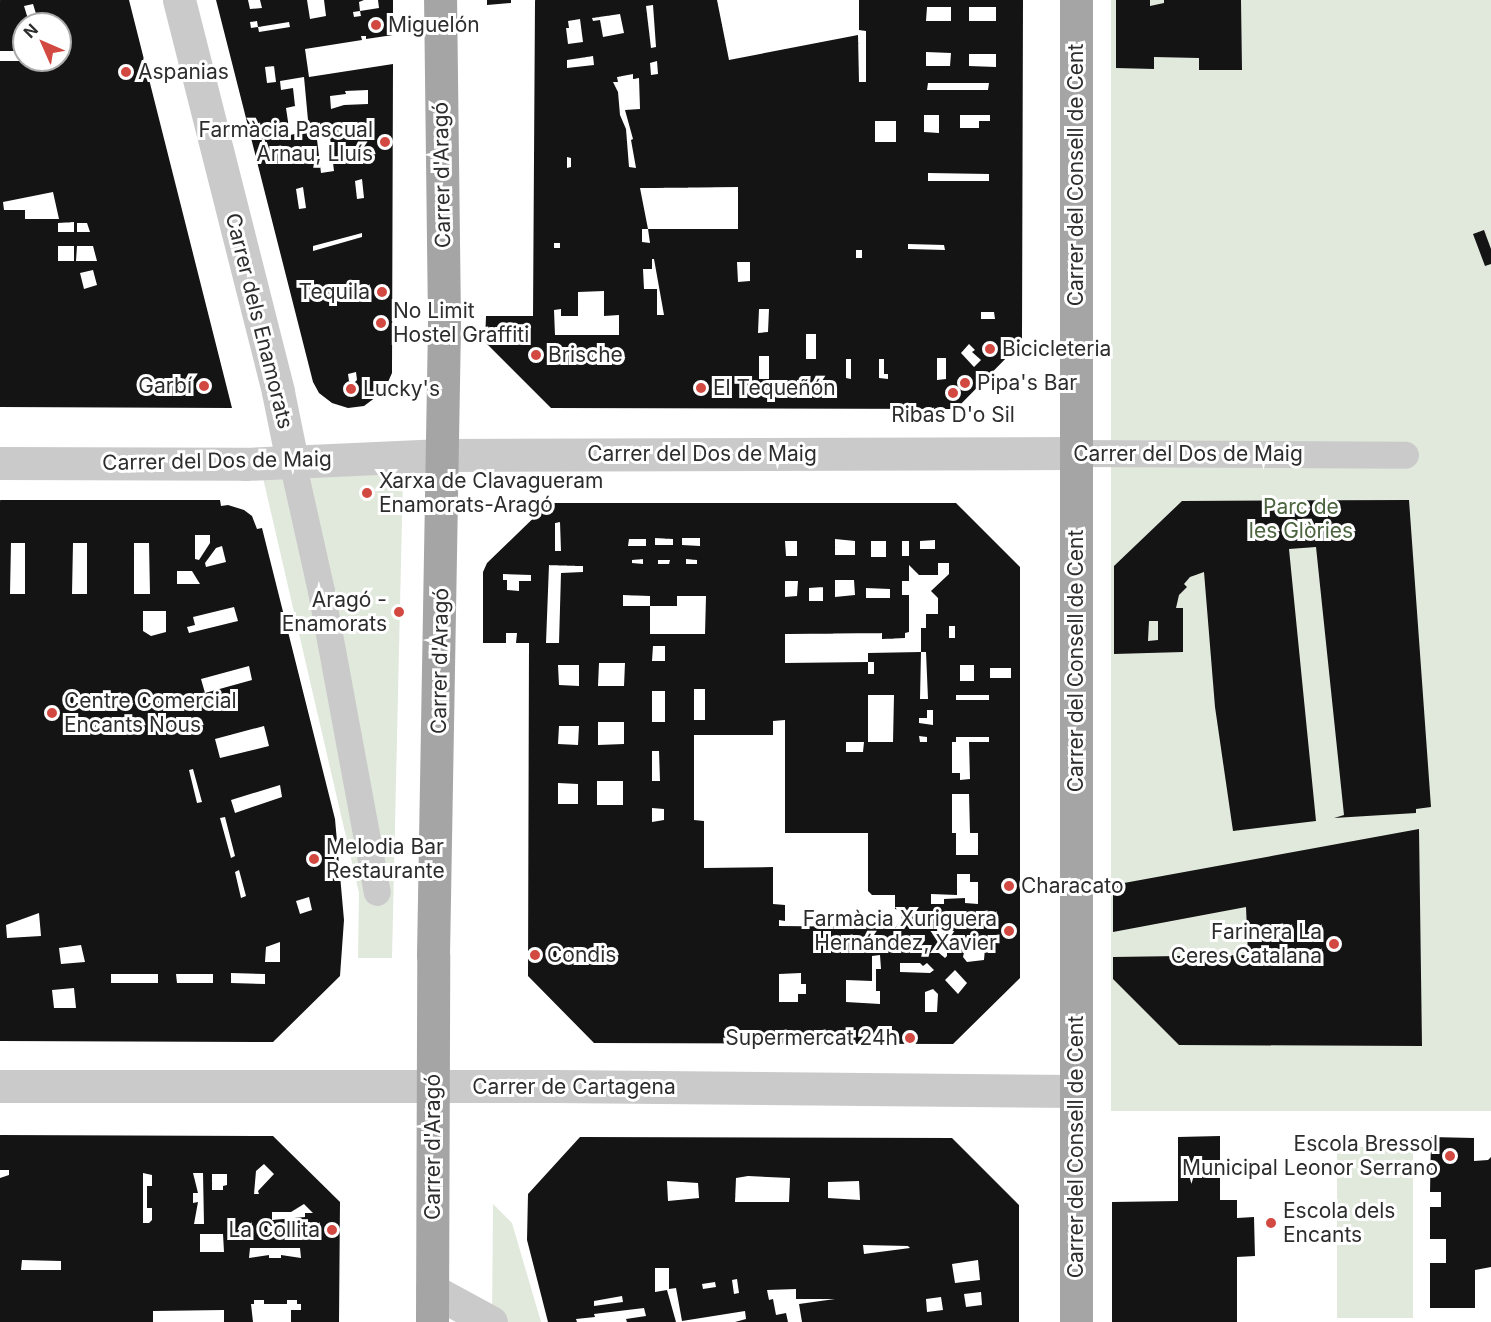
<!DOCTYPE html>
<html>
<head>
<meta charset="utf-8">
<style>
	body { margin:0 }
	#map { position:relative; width:1491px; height:1322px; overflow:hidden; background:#fff; font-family:Inter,sans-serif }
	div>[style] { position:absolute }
	.green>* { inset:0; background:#e1e9dc; transform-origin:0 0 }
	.building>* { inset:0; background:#141414 }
	.pedestrian>* { height:27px; margin:-13.5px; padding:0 13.5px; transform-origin:13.5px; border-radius:13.5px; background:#cacaca }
	.minor>* { height:33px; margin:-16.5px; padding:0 16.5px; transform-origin:16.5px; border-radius:16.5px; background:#cacaca }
	.primary>* { height:33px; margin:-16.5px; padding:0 16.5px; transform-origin:16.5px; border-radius:16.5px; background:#a5a5a5 }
	.dots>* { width:16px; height:16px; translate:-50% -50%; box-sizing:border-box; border:3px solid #fff; border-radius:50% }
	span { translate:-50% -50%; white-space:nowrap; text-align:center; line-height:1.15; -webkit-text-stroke:6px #fff; paint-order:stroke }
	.poi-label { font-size:21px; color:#2d2d2d }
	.left { translate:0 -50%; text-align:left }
	.right { translate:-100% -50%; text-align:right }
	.street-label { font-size:21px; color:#2d2d2d }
	.park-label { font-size:21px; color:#4c643f }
	.north { position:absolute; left:12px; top:12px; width:60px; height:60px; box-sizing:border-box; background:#fff; border:2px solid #ababab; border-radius:50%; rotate:315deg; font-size:16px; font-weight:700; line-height:24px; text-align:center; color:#2d2d2d }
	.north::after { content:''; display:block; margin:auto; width:21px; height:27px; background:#d24941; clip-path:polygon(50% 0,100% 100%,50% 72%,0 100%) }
</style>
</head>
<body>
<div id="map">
	<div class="green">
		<i style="left:1111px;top:0;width:380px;height:1111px"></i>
		<i style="clip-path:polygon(403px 474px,392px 958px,358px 958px,359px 893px,263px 478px)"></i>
		<i style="left:1337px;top:1147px;width:76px;height:171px"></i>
		<i style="clip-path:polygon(493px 1204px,512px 1223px,541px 1322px,492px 1322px)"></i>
	</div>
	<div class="building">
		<i style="clip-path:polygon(evenodd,0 0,129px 0,232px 408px,0 407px,0 61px,20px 61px,19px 51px,0 51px,0 0,33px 4px,37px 17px,28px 19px,24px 6px,33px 4px,0 0,24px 24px,60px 24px,60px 60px,24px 60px,24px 24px,0 0,53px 192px,59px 219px,25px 219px,25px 210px,4px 210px,3px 202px,53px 192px,0 0,74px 222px,74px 232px,58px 232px,58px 223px,74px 222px,0 0,77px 223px,87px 223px,90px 232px,77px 232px,77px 223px,0 0,58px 246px,74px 246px,74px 261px,58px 261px,58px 246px,0 0,77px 246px,93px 246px,97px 261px,76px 261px,77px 246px,0 0,93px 270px,97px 285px,84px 289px,80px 273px,93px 270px)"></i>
		<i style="clip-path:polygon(evenodd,216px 0,248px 0,250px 9px,262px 8px,260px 0,307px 0,310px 19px,326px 16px,324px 0,364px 0,359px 2px,360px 11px,353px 12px,354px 17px,361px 16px,360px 11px,379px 8px,378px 0,393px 0,393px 35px,366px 39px,366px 36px,361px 36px,362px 40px,305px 49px,309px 77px,393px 64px,392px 373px,384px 391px,364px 406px,348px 408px,332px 403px,319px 393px,313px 382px,216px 0,257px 21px,258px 27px,251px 28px,250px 22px,257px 21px,216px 0,289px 22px,290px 27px,259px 32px,258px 27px,289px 22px,216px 0,274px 66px,276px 82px,267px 83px,265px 67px,274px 66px,216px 0,304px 77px,309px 131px,290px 135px,286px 108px,295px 106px,293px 88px,281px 90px,280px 81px,304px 77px,216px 0,368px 90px,368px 104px,344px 105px,331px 109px,330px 96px,346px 94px,345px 91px,368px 90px,216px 0,329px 129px,334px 171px,321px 173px,316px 131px,329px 129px,216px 0,362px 179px,364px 198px,357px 199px,355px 181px,362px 179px,216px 0,303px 187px,306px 208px,299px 209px,296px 189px,303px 187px,216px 0,362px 233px,362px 237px,313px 251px,313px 246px,362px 233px,216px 0,356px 372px,357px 380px,353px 384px,349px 381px,348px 374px,356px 372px)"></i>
		<i style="clip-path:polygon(487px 0,511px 0,511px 3px,487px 5px)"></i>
		<i style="clip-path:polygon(evenodd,535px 0,717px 0,729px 60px,858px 35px,859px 82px,866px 82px,866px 31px,859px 30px,859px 0,1023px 0,1022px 342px,956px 409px,551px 408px,485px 342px,486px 316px,533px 316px,535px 0,653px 5px,656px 47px,651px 48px,646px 6px,653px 5px,535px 0,927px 7px,951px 7px,951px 21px,926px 21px,927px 7px,535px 0,969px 7px,996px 7px,996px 21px,969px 21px,969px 7px,535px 0,620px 14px,624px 33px,603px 37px,600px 20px,593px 21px,592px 18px,620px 14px,535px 0,580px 19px,583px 42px,568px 44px,566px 28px,569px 28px,568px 21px,580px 19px,535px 0,926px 52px,951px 53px,950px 66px,926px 66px,926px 52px,535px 0,969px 54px,996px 54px,996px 67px,969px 66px,969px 54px,535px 0,593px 56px,594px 65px,567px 68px,567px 60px,593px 56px,535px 0,657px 61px,658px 74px,651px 75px,650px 63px,657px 61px,535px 0,633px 74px,633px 79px,639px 78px,640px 109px,625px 110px,633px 139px,631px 140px,636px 168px,629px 167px,626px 129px,620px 115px,618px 92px,613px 82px,618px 82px,617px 77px,633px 74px,535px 0,928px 83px,989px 83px,988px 90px,927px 90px,928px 83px,535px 0,924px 115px,939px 115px,939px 133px,924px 132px,924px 115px,535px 0,960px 115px,990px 115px,990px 121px,979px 121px,979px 128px,960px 128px,960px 115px,535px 0,875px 121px,896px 121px,896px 142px,875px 142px,875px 121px,535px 0,567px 157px,571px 158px,571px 167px,567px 168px,567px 157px,535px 0,928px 173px,989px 174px,989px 181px,928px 181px,928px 173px,535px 0,738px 187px,738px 229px,648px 229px,650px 243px,642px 242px,642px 229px,648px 229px,640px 188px,738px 187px,535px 0,554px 243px,560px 243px,560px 248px,554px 248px,554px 243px,535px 0,908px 244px,944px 245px,945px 250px,908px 249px,908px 244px,535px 0,856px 250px,862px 250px,862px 258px,856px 258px,856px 250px,535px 0,652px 259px,654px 259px,664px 315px,657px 315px,657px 289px,644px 289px,643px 269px,652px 269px,652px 259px,535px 0,737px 262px,750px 262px,750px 281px,738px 282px,737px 262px,535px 0,604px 291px,604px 316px,619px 315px,619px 335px,555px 335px,554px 310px,561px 309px,561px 316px,578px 316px,578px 292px,604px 291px,535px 0,759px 309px,769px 309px,768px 332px,758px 333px,759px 309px,535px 0,981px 312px,994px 312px,995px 319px,981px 319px,981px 312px,535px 0,806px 334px,816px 334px,816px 359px,806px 359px,806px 334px,535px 0,969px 344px,975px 350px,972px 352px,981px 360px,974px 367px,961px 353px,969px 344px,535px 0,759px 356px,769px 356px,769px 379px,759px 379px,759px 356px,535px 0,937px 358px,946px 358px,946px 379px,937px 380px,937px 358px,535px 0,846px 359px,851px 359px,851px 379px,846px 378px,846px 359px,535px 0,879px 359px,884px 359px,884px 374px,888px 374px,888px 379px,879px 378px,879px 359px)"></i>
		<i style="clip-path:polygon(1116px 0,1150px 0,1150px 6px,1164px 3px,1164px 0,1241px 0,1242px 70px,1199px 70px,1199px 58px,1154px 57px,1154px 69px,1116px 68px)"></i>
		<i style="clip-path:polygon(1484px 230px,1491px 249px,1491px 264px,1485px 266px,1473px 234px)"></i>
		<i style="clip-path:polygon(evenodd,0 500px,220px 500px,221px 506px,228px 505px,244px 510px,252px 516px,257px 529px,262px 528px,335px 819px,344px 920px,340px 976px,273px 1042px,0 1041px,0 500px,195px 535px,210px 535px,210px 543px,199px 560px,195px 559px,195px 535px,0 500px,11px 543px,25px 543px,25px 594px,10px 594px,11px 543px,0 500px,73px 543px,87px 543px,87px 594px,72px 594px,73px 543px,0 500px,134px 543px,149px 543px,150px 594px,134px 594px,134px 543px,0 500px,222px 546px,226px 562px,206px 567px,205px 563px,216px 548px,222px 546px,0 500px,177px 571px,192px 571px,200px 584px,177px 584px,177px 571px,0 500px,234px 607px,238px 621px,189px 633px,187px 627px,195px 625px,193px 617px,234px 607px,0 500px,143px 611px,166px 611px,166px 632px,151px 636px,143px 631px,143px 611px,0 500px,249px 666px,252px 680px,205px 693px,201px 679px,249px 666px,0 500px,264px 726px,269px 746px,220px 758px,215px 739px,264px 726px,0 500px,193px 769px,202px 802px,197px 803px,189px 770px,193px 769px,0 500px,280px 785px,282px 797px,235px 813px,231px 800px,280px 785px,0 500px,225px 817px,235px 856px,231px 858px,220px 818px,225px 817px,0 500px,239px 870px,246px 896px,241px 898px,235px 872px,239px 870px,0 500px,309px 897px,312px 910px,300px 914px,296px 901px,309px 897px,0 500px,39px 913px,41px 936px,7px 938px,6px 925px,39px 913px,0 500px,280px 942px,280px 962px,265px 962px,266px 947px,280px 942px,0 500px,81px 945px,85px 962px,61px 964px,59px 948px,81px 945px,0 500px,231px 973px,265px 974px,265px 984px,231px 983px,231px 973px,0 500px,111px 974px,158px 974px,158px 983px,111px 983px,111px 974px,0 500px,176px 974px,213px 974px,213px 983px,177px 983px,176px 974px,0 500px,74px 988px,76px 1008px,54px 1008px,52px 990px,74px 988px)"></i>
		<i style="clip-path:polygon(evenodd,1409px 500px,1431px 807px,1416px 809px,1416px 813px,1334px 818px,1344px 815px,1316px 547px,1289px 549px,1316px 821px,1233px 831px,1215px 707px,1204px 572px,1190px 577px,1184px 584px,1187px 587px,1179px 595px,1176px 608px,1183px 608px,1183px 652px,1114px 654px,1114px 566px,1182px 501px,1409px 500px,1149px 621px,1158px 621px,1158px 640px,1148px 641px,1149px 621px)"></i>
		<i style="clip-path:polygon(evenodd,549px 503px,956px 503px,1020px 567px,1020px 978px,953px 1044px,594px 1043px,528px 976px,529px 643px,516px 643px,517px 633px,506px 633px,506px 643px,483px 643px,483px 572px,487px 563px,549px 503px,560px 522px,561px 551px,555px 551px,555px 523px,560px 522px,549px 503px,655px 538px,673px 539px,673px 545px,655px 545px,655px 538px,549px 503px,682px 538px,700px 538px,700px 546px,682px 545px,682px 538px,549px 503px,629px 539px,646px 539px,646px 546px,628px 546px,629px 539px,549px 503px,835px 539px,855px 541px,855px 555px,835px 555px,835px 539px,549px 503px,935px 540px,935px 549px,920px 549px,920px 541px,935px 540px,549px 503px,785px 541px,797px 541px,797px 556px,786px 556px,785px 541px,549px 503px,871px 541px,886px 541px,886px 557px,871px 557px,871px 541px,549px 503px,902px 541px,909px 541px,909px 556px,902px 556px,902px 541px,549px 503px,643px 559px,643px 564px,632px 563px,632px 560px,643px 559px,549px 503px,686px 559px,697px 560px,697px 564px,686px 564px,686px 559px,549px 503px,658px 560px,670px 560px,669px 564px,658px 564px,658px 560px,549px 503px,938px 563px,949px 563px,949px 574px,931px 591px,938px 598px,938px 614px,926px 614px,926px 628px,921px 628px,921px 652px,926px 652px,928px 699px,920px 699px,921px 652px,868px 653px,868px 662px,874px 662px,874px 674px,868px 674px,868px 662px,785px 663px,785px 634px,882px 633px,882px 639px,905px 638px,905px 633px,909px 632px,909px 595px,902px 595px,902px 581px,909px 581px,909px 565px,919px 575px,938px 575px,938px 563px,549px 503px,549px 565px,583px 566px,583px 572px,561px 573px,559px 643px,546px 643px,549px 565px,549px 503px,503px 574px,531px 575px,531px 581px,519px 581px,519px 591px,507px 590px,507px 580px,503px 580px,503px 574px,549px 503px,835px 580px,854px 580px,855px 595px,835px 597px,835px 580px,549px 503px,785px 581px,798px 581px,797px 596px,785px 597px,785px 581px,549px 503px,823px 587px,823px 601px,809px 601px,809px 588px,823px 587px,549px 503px,866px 588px,890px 589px,890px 598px,866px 598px,866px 588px,549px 503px,623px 595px,650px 596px,650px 606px,677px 606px,677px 596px,706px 596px,705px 634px,650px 634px,650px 606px,623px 606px,623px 595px,549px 503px,949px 626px,955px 626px,955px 638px,949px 638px,949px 626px,549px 503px,653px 646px,665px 646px,665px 661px,652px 661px,653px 646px,549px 503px,599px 663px,625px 663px,624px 686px,598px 686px,599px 663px,549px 503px,558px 665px,579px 665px,579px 686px,559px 685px,558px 665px,549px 503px,960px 665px,974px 665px,974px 681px,960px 681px,960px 665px,549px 503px,990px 668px,1011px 668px,1011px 678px,990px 678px,990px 668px,549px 503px,694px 689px,705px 689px,705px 720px,694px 720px,694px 689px,549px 503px,652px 691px,665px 691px,665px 722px,652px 722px,652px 691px,549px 503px,868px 695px,894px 695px,893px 742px,868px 742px,868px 695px,549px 503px,956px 695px,989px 695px,989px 700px,956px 700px,956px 695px,549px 503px,927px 710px,933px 710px,933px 725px,919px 723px,919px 718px,927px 718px,927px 710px,549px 503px,785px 720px,785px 833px,868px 833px,868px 891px,872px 895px,895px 895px,895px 909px,901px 910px,902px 920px,895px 928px,886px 926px,886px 921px,872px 920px,872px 927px,779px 926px,779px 920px,785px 921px,785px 905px,773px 904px,773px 867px,704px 868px,704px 821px,694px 820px,694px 735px,773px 735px,773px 721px,785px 720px,549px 503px,598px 722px,624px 722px,624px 744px,598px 745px,598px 722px,549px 503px,559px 726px,579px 726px,578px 745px,558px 744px,559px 726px,549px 503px,919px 736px,927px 737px,927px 742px,920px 742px,919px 736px,549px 503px,956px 737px,989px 737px,989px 742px,969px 742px,970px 779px,960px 780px,960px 773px,952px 773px,952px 742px,956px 742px,956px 737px,549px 503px,846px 742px,864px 742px,863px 752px,846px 752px,846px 742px,549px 503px,652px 751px,659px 751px,660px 781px,652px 781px,652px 751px,549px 503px,597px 781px,623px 781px,623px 805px,597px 805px,597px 781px,549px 503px,558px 783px,578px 784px,578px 804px,558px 804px,558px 783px,549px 503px,952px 794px,969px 794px,970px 833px,978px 833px,978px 855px,956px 855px,956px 833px,952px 833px,952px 794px,549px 503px,652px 808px,664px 809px,664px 820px,652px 822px,652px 808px,549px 503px,957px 874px,970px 874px,970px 882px,978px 882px,978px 904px,965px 903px,965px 898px,944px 899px,944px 904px,931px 904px,931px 894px,957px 895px,957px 874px,549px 503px,937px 926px,943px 926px,943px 934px,947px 934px,947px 956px,945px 958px,939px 953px,942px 948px,938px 948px,937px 926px,549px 503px,965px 948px,985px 948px,984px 960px,967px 962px,963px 957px,965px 948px,549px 503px,880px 955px,881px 969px,876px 969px,876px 991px,880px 991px,880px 1004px,846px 1002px,846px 980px,872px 981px,872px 956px,880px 955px,549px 503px,900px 963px,920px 963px,923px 966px,927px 963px,934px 970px,930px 973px,900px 972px,900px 963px,549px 503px,955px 970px,967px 983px,958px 994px,945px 980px,955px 970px,549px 503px,801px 973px,801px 984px,806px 984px,806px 994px,798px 994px,798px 1002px,779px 1002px,779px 974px,801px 973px,549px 503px,933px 989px,938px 994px,937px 1012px,925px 1012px,925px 992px,933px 989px)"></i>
		<i style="clip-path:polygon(1419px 829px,1422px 1046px,1179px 1045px,1113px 979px,1113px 957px,1248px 955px,1246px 907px,1113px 932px,1113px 885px)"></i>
		<i style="clip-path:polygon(evenodd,0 1135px,273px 1136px,340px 1202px,339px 1322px,291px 1322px,291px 1310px,301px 1310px,301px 1304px,297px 1304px,297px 1300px,287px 1300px,287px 1304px,264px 1304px,264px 1300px,254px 1300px,254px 1304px,251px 1304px,253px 1322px,224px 1322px,224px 1310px,153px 1311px,153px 1322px,0 1322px,0 1178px,9px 1175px,9px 1170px,0 1170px,0 1135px,264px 1164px,274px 1174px,258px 1191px,259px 1194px,254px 1194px,256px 1171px,264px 1164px,0 1135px,143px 1173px,152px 1175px,152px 1186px,147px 1186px,147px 1208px,152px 1208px,152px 1220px,149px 1223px,143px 1223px,143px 1173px,0 1135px,193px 1173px,203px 1173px,204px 1224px,194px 1224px,198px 1202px,193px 1203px,193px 1193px,198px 1193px,193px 1173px,0 1135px,212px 1174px,227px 1174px,227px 1185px,223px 1186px,223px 1190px,212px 1190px,212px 1174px,0 1135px,304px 1204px,313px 1213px,305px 1213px,305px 1217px,272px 1220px,272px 1212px,291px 1212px,304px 1204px,0 1135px,200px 1234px,223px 1234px,224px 1252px,200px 1252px,200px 1234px,0 1135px,250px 1248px,300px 1248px,301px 1258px,281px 1255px,281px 1258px,269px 1258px,269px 1255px,249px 1258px,250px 1248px,0 1135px,22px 1260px,61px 1261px,61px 1270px,21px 1270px,22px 1260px)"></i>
		<i style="clip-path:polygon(1220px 1136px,1220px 1200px,1237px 1200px,1237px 1218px,1254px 1217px,1255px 1256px,1237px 1257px,1237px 1322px,1112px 1322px,1112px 1202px,1178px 1201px,1178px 1137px)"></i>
		<i style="clip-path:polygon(evenodd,580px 1137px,952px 1138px,1019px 1205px,1019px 1322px,802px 1322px,799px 1304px,835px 1299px,796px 1299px,796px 1289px,767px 1290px,769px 1300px,773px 1299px,776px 1315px,786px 1313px,788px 1322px,735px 1322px,746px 1319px,745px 1311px,682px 1321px,676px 1288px,669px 1289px,669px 1268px,655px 1268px,655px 1292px,667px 1290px,676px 1322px,627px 1322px,626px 1319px,646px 1316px,644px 1308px,594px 1314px,595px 1317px,576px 1319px,577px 1322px,548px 1322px,527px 1240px,528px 1194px,580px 1137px,748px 1176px,790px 1178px,789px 1202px,735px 1202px,736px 1178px,748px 1176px,580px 1137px,667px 1181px,698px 1183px,699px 1198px,668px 1201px,667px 1181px,580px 1137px,859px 1181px,860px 1200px,828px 1198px,828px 1182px,859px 1181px,580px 1137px,863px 1245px,908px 1246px,910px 1248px,864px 1254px,863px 1245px,580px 1137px,978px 1260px,980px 1280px,955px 1283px,952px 1264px,978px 1260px,580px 1137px,737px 1279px,739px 1293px,734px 1294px,732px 1280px,737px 1279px,580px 1137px,715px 1282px,716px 1287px,703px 1289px,702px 1284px,715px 1282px,580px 1137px,981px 1292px,982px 1305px,966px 1307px,964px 1294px,981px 1292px,580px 1137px,622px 1296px,623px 1302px,594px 1306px,594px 1301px,622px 1296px,580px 1137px,941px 1297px,943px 1310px,927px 1312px,926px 1299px,941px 1297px)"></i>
		<i style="clip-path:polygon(1431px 1137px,1474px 1138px,1474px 1161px,1488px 1160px,1491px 1157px,1491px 1267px,1475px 1270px,1475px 1308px,1430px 1308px,1430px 1263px,1446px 1263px,1446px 1239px,1430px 1239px,1430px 1207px,1441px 1207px,1441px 1192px,1430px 1192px)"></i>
	</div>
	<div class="pedestrian">
		<i style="left:1076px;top:453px;width:329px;rotate:0.3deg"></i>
		<i style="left:292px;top:461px;width:133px;rotate:77.4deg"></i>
		<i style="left:321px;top:591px;width:306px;rotate:79.5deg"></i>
	</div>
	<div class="minor">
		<i style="left:179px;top:0;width:404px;rotate:75.8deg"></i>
		<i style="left:278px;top:392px;width:70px;rotate:78.5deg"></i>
		<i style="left:0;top:463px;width:245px;rotate:0.2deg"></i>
		<i style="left:245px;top:464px;width:197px;rotate:-2.6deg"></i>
		<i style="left:442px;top:455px;width:634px;rotate:-0.18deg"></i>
		<i style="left:0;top:1086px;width:554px"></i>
		<i style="left:554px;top:1086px;width:522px;rotate:0.55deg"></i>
		<i style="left:432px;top:1290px;width:67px;rotate:28.5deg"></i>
	</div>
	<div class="primary">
		<i style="left:432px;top:1322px;width:367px;rotate:-89.8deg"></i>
		<i style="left:433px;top:955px;width:633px;rotate:-89deg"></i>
		<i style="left:444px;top:322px;width:322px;rotate:-90.7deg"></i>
		<i style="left:1076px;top:1322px;width:1322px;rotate:-90deg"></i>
	</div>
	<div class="dots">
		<i style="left:376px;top:25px;background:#d24941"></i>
		<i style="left:126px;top:72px;background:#d24941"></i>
		<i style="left:385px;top:142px;background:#d24941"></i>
		<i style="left:382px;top:292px;background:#d24941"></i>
		<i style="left:381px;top:323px;background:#d24941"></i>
		<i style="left:990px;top:349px;background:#d24941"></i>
		<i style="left:536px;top:355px;background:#d24941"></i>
		<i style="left:965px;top:383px;background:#d24941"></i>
		<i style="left:204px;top:386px;background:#d24941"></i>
		<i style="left:701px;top:388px;background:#d24941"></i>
		<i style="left:351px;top:389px;background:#d24941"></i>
		<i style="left:953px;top:393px;background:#d24941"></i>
		<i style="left:367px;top:493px;background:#d24941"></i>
		<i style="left:399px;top:612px;background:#d24941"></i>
		<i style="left:52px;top:713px;background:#d24941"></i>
		<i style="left:314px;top:859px;background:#d24941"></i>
		<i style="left:1009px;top:886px;background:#d24941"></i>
		<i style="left:1009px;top:931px;background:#d24941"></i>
		<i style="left:1334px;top:944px;background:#d24941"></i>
		<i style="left:535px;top:955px;background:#d24941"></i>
		<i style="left:910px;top:1038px;background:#d24941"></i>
		<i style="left:1450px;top:1156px;background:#d24941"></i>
		<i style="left:1271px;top:1223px;background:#d24941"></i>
		<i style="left:332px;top:1230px;background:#d24941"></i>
	</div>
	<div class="poi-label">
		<span class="left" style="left:388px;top:25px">Miguelón</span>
		<span class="left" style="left:138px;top:72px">Aspanias</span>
		<span class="right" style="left:373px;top:142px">Farmàcia Pascual<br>Arnau, Lluís</span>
		<span class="right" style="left:370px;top:292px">Tequila</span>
		<span class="left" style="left:393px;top:323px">No Limit<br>Hostel Graffiti</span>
		<span class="left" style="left:1002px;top:349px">Bicicleteria</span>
		<span class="left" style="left:548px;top:355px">Brische</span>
		<span class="left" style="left:977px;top:383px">Pipa's Bar</span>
		<span class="right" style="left:192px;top:386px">Garbí</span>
		<span class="left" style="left:713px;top:388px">El Tequeñón</span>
		<span class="left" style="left:363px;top:389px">Lucky's</span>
		<span style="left:953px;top:415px">Ribas D'o Sil</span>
		<span class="left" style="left:379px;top:493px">Xarxa de Clavagueram<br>Enamorats-Aragó</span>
		<span class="right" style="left:387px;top:612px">Aragó -<br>Enamorats</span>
		<span class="left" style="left:64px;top:713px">Centre Comercial<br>Encants Nous</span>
		<span class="left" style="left:326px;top:859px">Melodia Bar<br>Restaurante</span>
		<span class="left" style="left:1021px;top:886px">Characato</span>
		<span class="right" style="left:997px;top:931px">Farmàcia Xuriguera<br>Hernández, Xavier</span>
		<span class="right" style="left:1322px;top:944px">Farinera La<br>Ceres Catalana</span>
		<span class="left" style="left:547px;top:955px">Condis</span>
		<span class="right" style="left:898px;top:1038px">Supermercat 24h</span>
		<span class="right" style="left:1438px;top:1156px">Escola Bressol<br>Municipal Leonor Serrano</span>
		<span class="left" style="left:1283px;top:1223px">Escola dels<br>Encants</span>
		<span class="right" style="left:320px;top:1230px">La Collita</span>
	</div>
	<div class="street-label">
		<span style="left:442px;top:175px;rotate:-91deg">Carrer d'Aragó</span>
		<span style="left:1076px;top:175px;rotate:-90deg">Carrer del Consell de Cent</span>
		<span style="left:259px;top:321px;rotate:76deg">Carrer dels Enamorats</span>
		<span style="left:702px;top:454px">Carrer del Dos de Maig</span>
		<span style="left:1188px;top:454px">Carrer del Dos de Maig</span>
		<span style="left:217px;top:461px;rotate:-1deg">Carrer del Dos de Maig</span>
		<span style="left:440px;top:661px;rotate:-89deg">Carrer d'Aragó</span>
		<span style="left:1076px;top:661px;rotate:-90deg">Carrer del Consell de Cent</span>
		<span style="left:574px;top:1087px">Carrer de Cartagena</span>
		<span style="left:433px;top:1147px;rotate:-90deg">Carrer d'Aragó</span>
		<span style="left:1076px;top:1147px;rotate:-90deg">Carrer del Consell de Cent</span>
	</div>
	<div class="park-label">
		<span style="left:1301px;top:519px">Parc de<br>les Glòries</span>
	</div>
	<div class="north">N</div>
</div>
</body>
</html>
